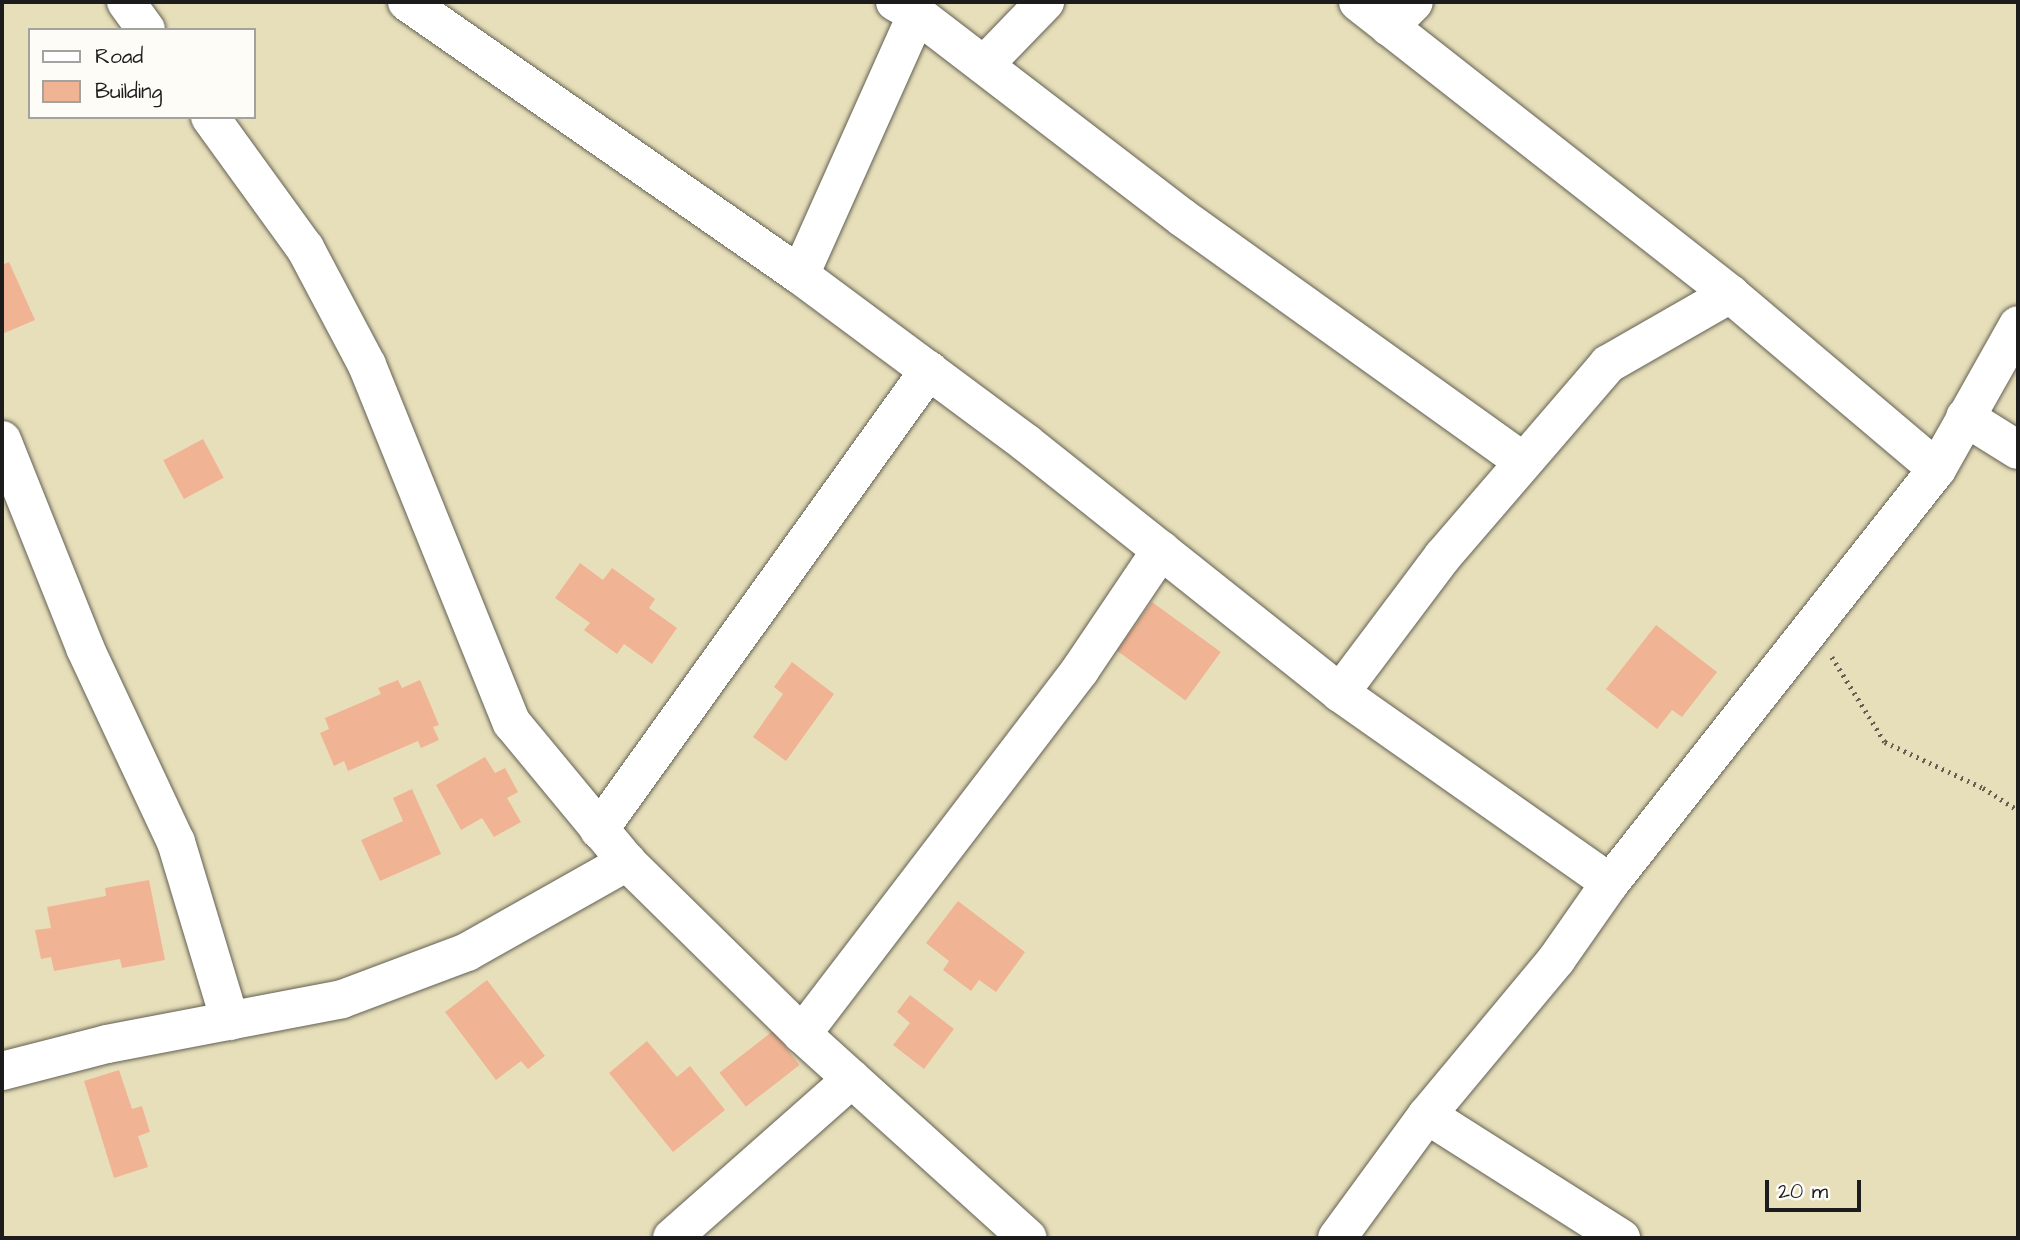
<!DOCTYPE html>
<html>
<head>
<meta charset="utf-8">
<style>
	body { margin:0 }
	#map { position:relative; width:2020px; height:1240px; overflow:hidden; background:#e7dfba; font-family:"Architects Daughter",sans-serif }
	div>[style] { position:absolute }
	.building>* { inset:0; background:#f0b494; transform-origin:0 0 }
	.path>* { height:4.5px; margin-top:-2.25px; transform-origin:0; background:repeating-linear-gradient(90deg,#636053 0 2px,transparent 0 7px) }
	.roads { filter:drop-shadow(0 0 2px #636053) drop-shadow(0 0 2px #636053) }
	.minor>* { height:38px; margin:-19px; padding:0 19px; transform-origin:19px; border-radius:19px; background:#fff }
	span { translate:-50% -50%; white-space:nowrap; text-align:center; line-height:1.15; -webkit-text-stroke:5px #fdfcf7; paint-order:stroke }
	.frame { position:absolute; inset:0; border:4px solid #1c1c1c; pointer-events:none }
	.legend { position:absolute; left:28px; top:28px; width:228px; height:91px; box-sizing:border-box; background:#fdfcf7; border:2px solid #a3a29f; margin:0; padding:9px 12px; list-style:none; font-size:21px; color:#1c1c1c }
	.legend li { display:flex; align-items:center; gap:14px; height:35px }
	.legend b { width:35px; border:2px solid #a3a29f }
	.scale { position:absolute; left:1765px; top:1180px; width:96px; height:32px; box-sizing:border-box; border:4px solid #1c1c1c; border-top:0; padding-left:9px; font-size:21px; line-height:24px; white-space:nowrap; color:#1c1c1c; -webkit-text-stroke:5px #fdfcf7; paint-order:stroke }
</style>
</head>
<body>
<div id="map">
	<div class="building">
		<i style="clip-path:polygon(9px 262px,35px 320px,2px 334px,2px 265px)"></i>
		<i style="left:203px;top:439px;width:44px;height:45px;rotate:62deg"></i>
		<i style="clip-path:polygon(580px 563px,603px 580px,612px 568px,655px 599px,649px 608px,677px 628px,652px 664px,624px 644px,617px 654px,584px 630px,590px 623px,555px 598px)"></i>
		<i style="left:1152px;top:602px;width:85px;height:60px;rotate:36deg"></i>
		<i style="clip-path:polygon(1656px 625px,1717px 672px,1682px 717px,1672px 710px,1657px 729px,1606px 689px)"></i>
		<i style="clip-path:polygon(792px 662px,834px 694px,786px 761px,753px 737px,783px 694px,774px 687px)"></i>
		<i style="clip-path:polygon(398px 680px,402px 688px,420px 680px,439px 725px,433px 727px,439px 740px,421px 748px,418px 741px,348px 771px,344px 761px,334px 766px,320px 733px,329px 729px,325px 718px,381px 694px,378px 688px)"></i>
		<i style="clip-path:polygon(485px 757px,495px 773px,505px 768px,518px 792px,507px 798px,521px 822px,494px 837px,482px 818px,461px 830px,436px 785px)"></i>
		<i style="clip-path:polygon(412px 789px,441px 854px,380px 881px,361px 840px,403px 821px,393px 798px)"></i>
		<i style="clip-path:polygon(149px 880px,165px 960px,122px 968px,120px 959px,54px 971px,51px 957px,41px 959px,35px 930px,51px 928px,47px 907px,106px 896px,105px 888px)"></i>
		<i style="clip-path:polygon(958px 901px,1025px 952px,996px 992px,979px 980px,971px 991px,943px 970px,949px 961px,926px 943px)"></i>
		<i style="clip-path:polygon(487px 980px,545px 1056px,528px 1069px,521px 1061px,496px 1080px,445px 1012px)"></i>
		<i style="clip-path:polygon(910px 995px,954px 1029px,924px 1069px,893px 1045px,910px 1023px,897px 1012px)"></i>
		<i style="left:773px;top:1031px;width:43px;height:68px;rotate:52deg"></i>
		<i style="clip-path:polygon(647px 1041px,677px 1077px,690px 1066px,725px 1110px,673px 1152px,609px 1073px)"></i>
		<i style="clip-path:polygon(119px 1070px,132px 1109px,142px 1106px,150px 1132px,138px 1136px,148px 1167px,114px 1178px,84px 1081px)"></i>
	</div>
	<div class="path">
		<i style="left:1832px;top:657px;width:100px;rotate:58.1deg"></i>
		<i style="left:1885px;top:742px;width:108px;rotate:25.1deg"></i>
		<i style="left:1983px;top:788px;width:41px;rotate:32.2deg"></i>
	</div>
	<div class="roads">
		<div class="minor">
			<i style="left:126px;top:2px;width:34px;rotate:54deg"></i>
			<i style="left:407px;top:2px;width:479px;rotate:34.8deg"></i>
			<i style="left:800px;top:275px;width:282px;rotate:36.6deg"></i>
			<i style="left:1026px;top:443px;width:401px;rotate:38.5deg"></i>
			<i style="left:1340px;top:693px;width:330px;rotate:35.1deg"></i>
			<i style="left:895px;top:2px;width:25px;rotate:29deg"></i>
			<i style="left:917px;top:14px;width:335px;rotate:37.5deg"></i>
			<i style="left:1183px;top:218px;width:417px;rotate:35.6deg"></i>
			<i style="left:1358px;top:2px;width:473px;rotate:38.1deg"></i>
			<i style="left:1730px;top:294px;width:271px;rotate:40.2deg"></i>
			<i style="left:1389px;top:27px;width:35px;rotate:-45deg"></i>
			<i style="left:984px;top:65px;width:88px;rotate:-45.9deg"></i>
			<i style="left:210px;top:117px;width:162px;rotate:54.1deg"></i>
			<i style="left:305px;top:248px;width:132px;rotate:62.1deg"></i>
			<i style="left:367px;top:365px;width:386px;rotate:68deg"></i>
			<i style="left:512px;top:723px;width:180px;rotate:50.4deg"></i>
			<i style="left:627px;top:862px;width:245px;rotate:44.5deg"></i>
			<i style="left:802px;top:1034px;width:304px;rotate:42.1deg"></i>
			<i style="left:800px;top:275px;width:286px;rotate:-65.9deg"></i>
			<i style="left:1965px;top:417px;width:62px;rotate:31.9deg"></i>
			<i style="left:2px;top:440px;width:224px;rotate:68.2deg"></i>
			<i style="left:85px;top:648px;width:214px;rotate:64.9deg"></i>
			<i style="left:176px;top:842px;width:187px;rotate:73.2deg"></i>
			<i style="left:1340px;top:693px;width:171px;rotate:-53.1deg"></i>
			<i style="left:1443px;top:556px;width:253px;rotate:-49.3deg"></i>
			<i style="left:1608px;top:364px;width:141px;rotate:-29.8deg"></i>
			<i style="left:599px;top:830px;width:566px;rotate:-54.34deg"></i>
			<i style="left:802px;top:1034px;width:458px;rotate:-52.6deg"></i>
			<i style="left:1080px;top:670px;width:145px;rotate:-56deg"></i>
			<i style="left:2px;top:1071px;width:108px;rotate:-14.4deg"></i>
			<i style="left:107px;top:1044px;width:239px;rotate:-10.8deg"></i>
			<i style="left:342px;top:999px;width:134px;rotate:-20.6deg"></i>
			<i style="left:467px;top:952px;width:184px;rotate:-29.4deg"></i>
			<i style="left:1427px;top:1115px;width:230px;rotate:32.4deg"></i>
			<i style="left:672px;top:1238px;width:240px;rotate:-41.5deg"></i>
			<i style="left:1337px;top:1238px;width:152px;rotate:-53.8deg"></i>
			<i style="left:1427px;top:1115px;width:202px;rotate:-50.2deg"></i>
			<i style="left:1556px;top:960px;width:94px;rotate:-55deg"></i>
			<i style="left:1610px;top:883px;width:528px;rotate:-51.7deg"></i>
			<i style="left:1937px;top:469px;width:165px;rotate:-60.6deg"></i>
		</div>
	</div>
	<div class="frame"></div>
	<ul class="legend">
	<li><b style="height:9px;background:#fff"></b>Road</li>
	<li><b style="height:19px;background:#f0b494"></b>Building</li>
	</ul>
	<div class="scale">20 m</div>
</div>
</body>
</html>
